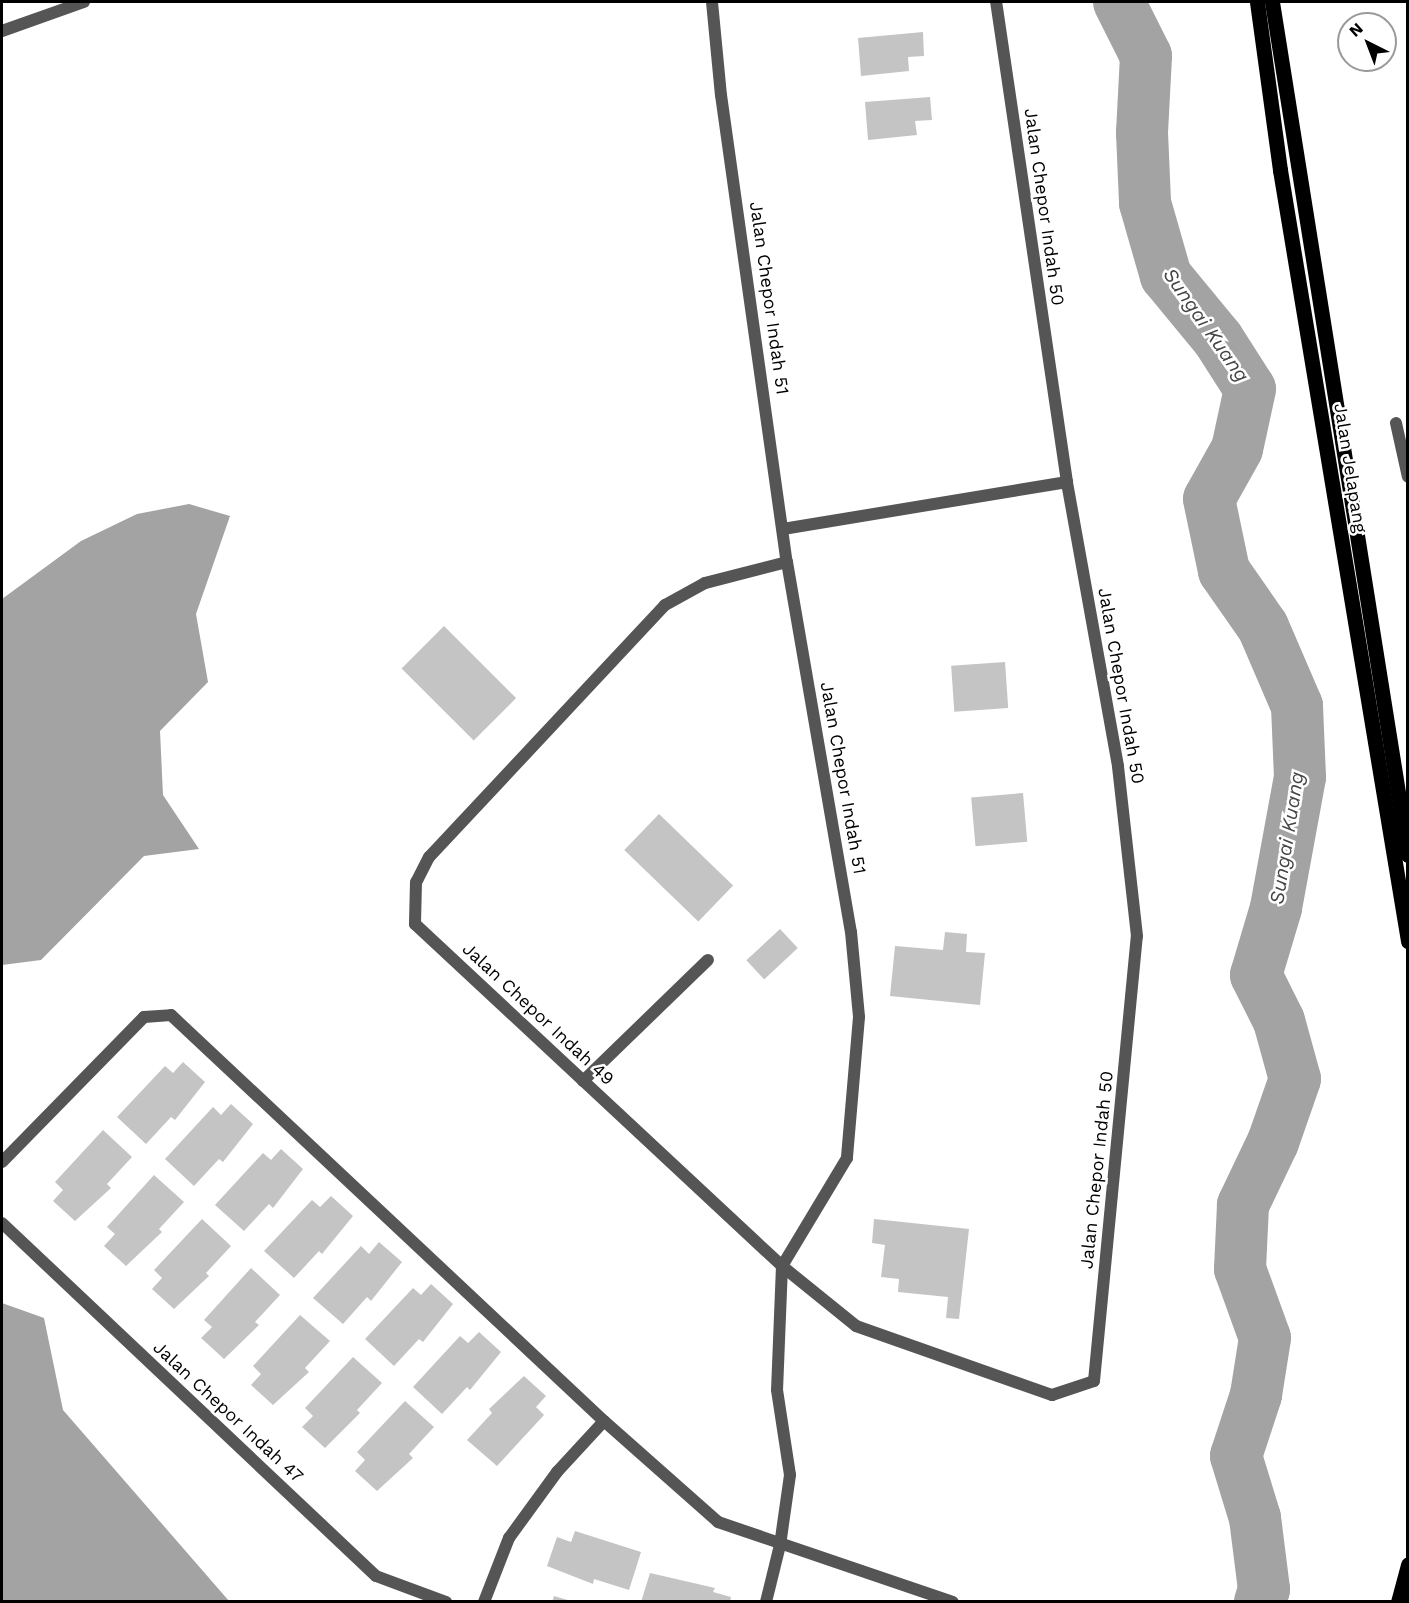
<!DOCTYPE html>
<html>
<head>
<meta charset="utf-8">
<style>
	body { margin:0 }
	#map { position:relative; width:1409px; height:1603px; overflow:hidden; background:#fff; font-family:"Work Sans",sans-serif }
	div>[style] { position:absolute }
	.water>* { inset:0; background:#a3a3a3 }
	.river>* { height:52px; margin:-26px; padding:0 26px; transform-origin:26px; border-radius:26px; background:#a3a3a3 }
	.building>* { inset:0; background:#c4c4c4; transform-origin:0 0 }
	.lane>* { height:12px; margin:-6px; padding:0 6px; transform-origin:6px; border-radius:6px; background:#555 }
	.street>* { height:12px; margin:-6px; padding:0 6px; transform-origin:6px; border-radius:6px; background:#555 }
	.primary>* { height:15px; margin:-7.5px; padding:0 7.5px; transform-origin:7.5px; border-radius:7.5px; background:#000 }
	span { translate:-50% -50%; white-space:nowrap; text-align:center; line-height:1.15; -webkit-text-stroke:5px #fff; paint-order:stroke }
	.street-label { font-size:18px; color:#000 }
	.water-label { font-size:20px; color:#444; font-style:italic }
	.frame { position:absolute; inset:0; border:3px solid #000; pointer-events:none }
	.north { position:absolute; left:1337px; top:12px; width:60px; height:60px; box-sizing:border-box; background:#fff; border:2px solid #999; border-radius:50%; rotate:318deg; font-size:16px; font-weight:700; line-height:24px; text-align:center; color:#000 }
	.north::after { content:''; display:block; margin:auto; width:21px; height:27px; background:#000; clip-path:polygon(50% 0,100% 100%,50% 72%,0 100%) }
</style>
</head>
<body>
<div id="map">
	<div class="water">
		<i style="clip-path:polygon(189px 504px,230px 516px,196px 614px,208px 682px,160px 731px,163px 795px,199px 849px,144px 856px,41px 960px,2px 965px,2px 599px,81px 541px,137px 514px)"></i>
		<i style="clip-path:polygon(2px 1303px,44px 1318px,63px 1410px,229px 1601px,2px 1601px)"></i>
	</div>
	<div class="river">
		<i style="left:1119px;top:2px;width:60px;rotate:63.4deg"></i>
		<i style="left:1146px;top:56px;width:77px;rotate:93deg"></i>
		<i style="left:1142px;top:133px;width:70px;rotate:87.5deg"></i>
		<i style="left:1145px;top:203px;width:76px;rotate:74deg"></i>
		<i style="left:1166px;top:276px;width:82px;rotate:50.5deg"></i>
		<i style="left:1218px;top:339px;width:59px;rotate:57.4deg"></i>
		<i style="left:1250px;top:389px;width:61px;rotate:102.2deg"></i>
		<i style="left:1237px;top:449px;width:57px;rotate:119.2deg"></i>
		<i style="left:1209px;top:499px;width:74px;rotate:78.2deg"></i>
		<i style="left:1224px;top:571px;width:68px;rotate:55.1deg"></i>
		<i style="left:1263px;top:627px;width:86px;rotate:66.7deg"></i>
		<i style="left:1297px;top:706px;width:71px;rotate:87.6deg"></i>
		<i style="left:1300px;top:777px;width:133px;rotate:100.4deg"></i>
		<i style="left:1276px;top:908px;width:70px;rotate:106.6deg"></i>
		<i style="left:1256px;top:975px;width:51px;rotate:63.4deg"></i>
		<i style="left:1279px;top:1021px;width:60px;rotate:74.6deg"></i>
		<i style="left:1295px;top:1079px;width:67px;rotate:109.2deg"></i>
		<i style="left:1273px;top:1142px;width:70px;rotate:115.5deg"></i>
		<i style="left:1243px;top:1205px;width:64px;rotate:92.7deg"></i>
		<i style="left:1240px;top:1269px;width:73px;rotate:70.1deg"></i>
		<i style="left:1265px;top:1338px;width:58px;rotate:99deg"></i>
		<i style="left:1256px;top:1395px;width:64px;rotate:108.2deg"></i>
		<i style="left:1236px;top:1456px;width:65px;rotate:73deg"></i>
		<i style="left:1255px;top:1518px;width:72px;rotate:82.8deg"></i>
		<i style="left:1264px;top:1589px;width:14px;rotate:107deg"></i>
	</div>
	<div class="building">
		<i style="clip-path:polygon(923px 32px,924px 56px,908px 57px,909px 71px,861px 76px,858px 38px)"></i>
		<i style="clip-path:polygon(930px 97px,932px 120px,915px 121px,917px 135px,868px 140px,865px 102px)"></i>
		<i style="left:444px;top:626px;width:102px;height:60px;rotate:45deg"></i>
		<i style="left:1005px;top:662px;width:46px;height:54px;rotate:86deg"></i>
		<i style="left:1023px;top:793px;width:49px;height:52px;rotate:85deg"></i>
		<i style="left:659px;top:814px;width:103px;height:50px;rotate:44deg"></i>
		<i style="left:780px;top:929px;width:26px;height:46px;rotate:47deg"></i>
		<i style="clip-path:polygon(945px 932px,967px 934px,966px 952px,985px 953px,980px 1005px,890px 996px,895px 946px,943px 950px)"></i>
		<i style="clip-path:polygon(183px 1062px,205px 1082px,175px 1120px,171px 1117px,146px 1144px,117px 1117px,165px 1066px,173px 1073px)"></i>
		<i style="clip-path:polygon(231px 1104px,253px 1124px,223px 1162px,219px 1159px,194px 1186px,165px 1159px,213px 1107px,221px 1115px)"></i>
		<i style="clip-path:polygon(103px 1130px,132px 1157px,107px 1184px,111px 1188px,75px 1221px,53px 1201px,63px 1190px,55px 1182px)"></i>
		<i style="clip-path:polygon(281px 1149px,303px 1169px,273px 1208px,269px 1204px,244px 1231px,215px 1205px,263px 1153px,271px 1160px)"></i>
		<i style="clip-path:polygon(154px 1175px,184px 1202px,159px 1229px,162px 1232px,126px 1266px,104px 1246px,115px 1234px,107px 1227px)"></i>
		<i style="clip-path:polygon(331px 1196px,353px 1216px,322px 1254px,319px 1251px,294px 1278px,264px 1251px,312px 1200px,320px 1207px)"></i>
		<i style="clip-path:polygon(202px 1219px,231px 1246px,206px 1273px,209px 1276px,174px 1309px,152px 1289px,162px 1278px,154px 1270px)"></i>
		<i style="clip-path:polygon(874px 1219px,969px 1229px,959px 1319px,946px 1318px,948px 1297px,898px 1292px,899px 1279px,881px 1277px,885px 1245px,872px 1243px)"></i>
		<i style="clip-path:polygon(379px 1242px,402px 1262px,371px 1301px,367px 1297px,343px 1324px,313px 1298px,361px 1246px,369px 1254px)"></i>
		<i style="clip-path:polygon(251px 1268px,280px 1295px,255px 1322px,259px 1325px,224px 1359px,201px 1338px,212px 1327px,204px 1320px)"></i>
		<i style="clip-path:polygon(431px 1284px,453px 1304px,423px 1342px,419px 1339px,394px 1366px,365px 1339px,413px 1288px,421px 1295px)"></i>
		<i style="clip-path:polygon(300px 1315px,330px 1341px,305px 1368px,309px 1372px,273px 1405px,251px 1385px,261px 1374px,253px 1366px)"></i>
		<i style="clip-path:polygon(479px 1332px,501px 1352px,470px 1390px,467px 1387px,442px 1414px,413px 1387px,460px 1336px,468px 1343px)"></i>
		<i style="clip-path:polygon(353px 1357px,382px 1383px,357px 1410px,360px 1413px,325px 1448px,302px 1427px,313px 1416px,305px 1408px)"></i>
		<i style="clip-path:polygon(524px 1376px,546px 1396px,536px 1407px,544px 1415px,497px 1466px,467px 1440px,492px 1413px,489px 1409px)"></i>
		<i style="clip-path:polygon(405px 1401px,434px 1427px,409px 1454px,413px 1458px,377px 1491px,355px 1471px,365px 1460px,357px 1452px)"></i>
		<i style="clip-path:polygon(575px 1531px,641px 1552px,629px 1590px,594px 1579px,593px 1584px,547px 1566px,557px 1537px,571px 1542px)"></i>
		<i style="clip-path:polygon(650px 1573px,715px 1588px,713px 1592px,731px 1597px,730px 1602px,641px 1602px)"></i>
		<i style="clip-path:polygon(554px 1596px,571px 1601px,571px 1602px,552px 1602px)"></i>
	</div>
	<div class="lane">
		<i style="left:2px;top:31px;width:87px;rotate:-19.5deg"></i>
	</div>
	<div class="street">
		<i style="left:712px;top:2px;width:93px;rotate:84.5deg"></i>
		<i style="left:721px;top:95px;width:472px;rotate:82deg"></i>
		<i style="left:787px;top:562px;width:375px;rotate:80.2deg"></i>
		<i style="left:851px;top:932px;width:85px;rotate:84.6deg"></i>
		<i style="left:859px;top:1017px;width:142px;rotate:94.9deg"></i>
		<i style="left:847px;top:1158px;width:126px;rotate:121deg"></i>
		<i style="left:782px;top:1266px;width:124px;rotate:92.3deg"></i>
		<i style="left:777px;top:1390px;width:86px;rotate:81.3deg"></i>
		<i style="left:790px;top:1475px;width:71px;rotate:98.1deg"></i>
		<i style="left:780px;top:1545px;width:59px;rotate:103.8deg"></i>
		<i style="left:1396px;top:423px;width:55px;rotate:77.5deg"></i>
		<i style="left:783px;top:529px;width:288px;rotate:-9.4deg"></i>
		<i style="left:787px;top:562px;width:85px;rotate:165.6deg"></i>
		<i style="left:705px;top:583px;width:46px;rotate:151.2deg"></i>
		<i style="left:665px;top:605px;width:345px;rotate:133.1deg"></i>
		<i style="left:429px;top:857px;width:28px;rotate:117deg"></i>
		<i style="left:416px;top:882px;width:42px;rotate:91.4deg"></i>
		<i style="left:415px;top:924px;width:502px;rotate:42.98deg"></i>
		<i style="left:782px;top:1266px;width:95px;rotate:39deg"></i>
		<i style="left:856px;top:1326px;width:208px;rotate:19.4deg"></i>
		<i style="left:1052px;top:1395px;width:44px;rotate:-18.4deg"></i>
		<i style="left:1094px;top:1381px;width:447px;rotate:-84.5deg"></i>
		<i style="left:1137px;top:936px;width:171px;rotate:-96.4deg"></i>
		<i style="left:1118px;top:766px;width:289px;rotate:-100.2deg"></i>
		<i style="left:1067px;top:482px;width:485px;rotate:-98.4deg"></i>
		<i style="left:583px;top:1081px;width:174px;rotate:-44.1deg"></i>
		<i style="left:2px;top:1162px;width:203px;rotate:-45.6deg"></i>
		<i style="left:144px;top:1017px;width:27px;rotate:-4deg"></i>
		<i style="left:171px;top:1015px;width:594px;rotate:43.16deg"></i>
		<i style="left:604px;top:1421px;width:152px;rotate:41.5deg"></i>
		<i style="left:718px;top:1522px;width:248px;rotate:18.8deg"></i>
		<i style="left:2px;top:1223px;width:514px;rotate:43.35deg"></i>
		<i style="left:376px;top:1576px;width:75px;rotate:20.4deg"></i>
		<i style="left:484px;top:1602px;width:69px;rotate:-68.7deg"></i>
		<i style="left:509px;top:1538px;width:82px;rotate:-54deg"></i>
		<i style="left:557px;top:1472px;width:69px;rotate:-47.3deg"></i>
	</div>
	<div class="primary">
		<i style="left:1257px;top:2px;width:170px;rotate:82.2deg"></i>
		<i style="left:1280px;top:170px;width:782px;rotate:80.57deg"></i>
		<i style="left:1272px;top:2px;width:864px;rotate:80.94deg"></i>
		<i style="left:1398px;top:1602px;width:39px;rotate:-75deg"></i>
	</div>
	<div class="street-label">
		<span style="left:1044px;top:207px;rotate:82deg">Jalan Chepor Indah 50</span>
		<span style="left:769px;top:298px;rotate:82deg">Jalan Chepor Indah 51</span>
		<span style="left:1350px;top:468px;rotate:81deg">Jalan Jelapang</span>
		<span style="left:1121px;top:686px;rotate:80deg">Jalan Chepor Indah 50</span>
		<span style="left:843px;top:778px;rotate:80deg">Jalan Chepor Indah 51</span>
		<span style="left:538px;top:1014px;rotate:43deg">Jalan Chepor Indah 49</span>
		<span style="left:1097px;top:1170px;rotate:-84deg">Jalan Chepor Indah 50</span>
		<span style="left:228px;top:1412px;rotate:43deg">Jalan Chepor Indah 47</span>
	</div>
	<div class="water-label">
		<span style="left:1206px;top:325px;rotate:55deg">Sungai Kuang</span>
		<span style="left:1287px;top:838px;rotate:-81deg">Sungai Kuang</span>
	</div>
	<div class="frame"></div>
	<div class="north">N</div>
</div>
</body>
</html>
